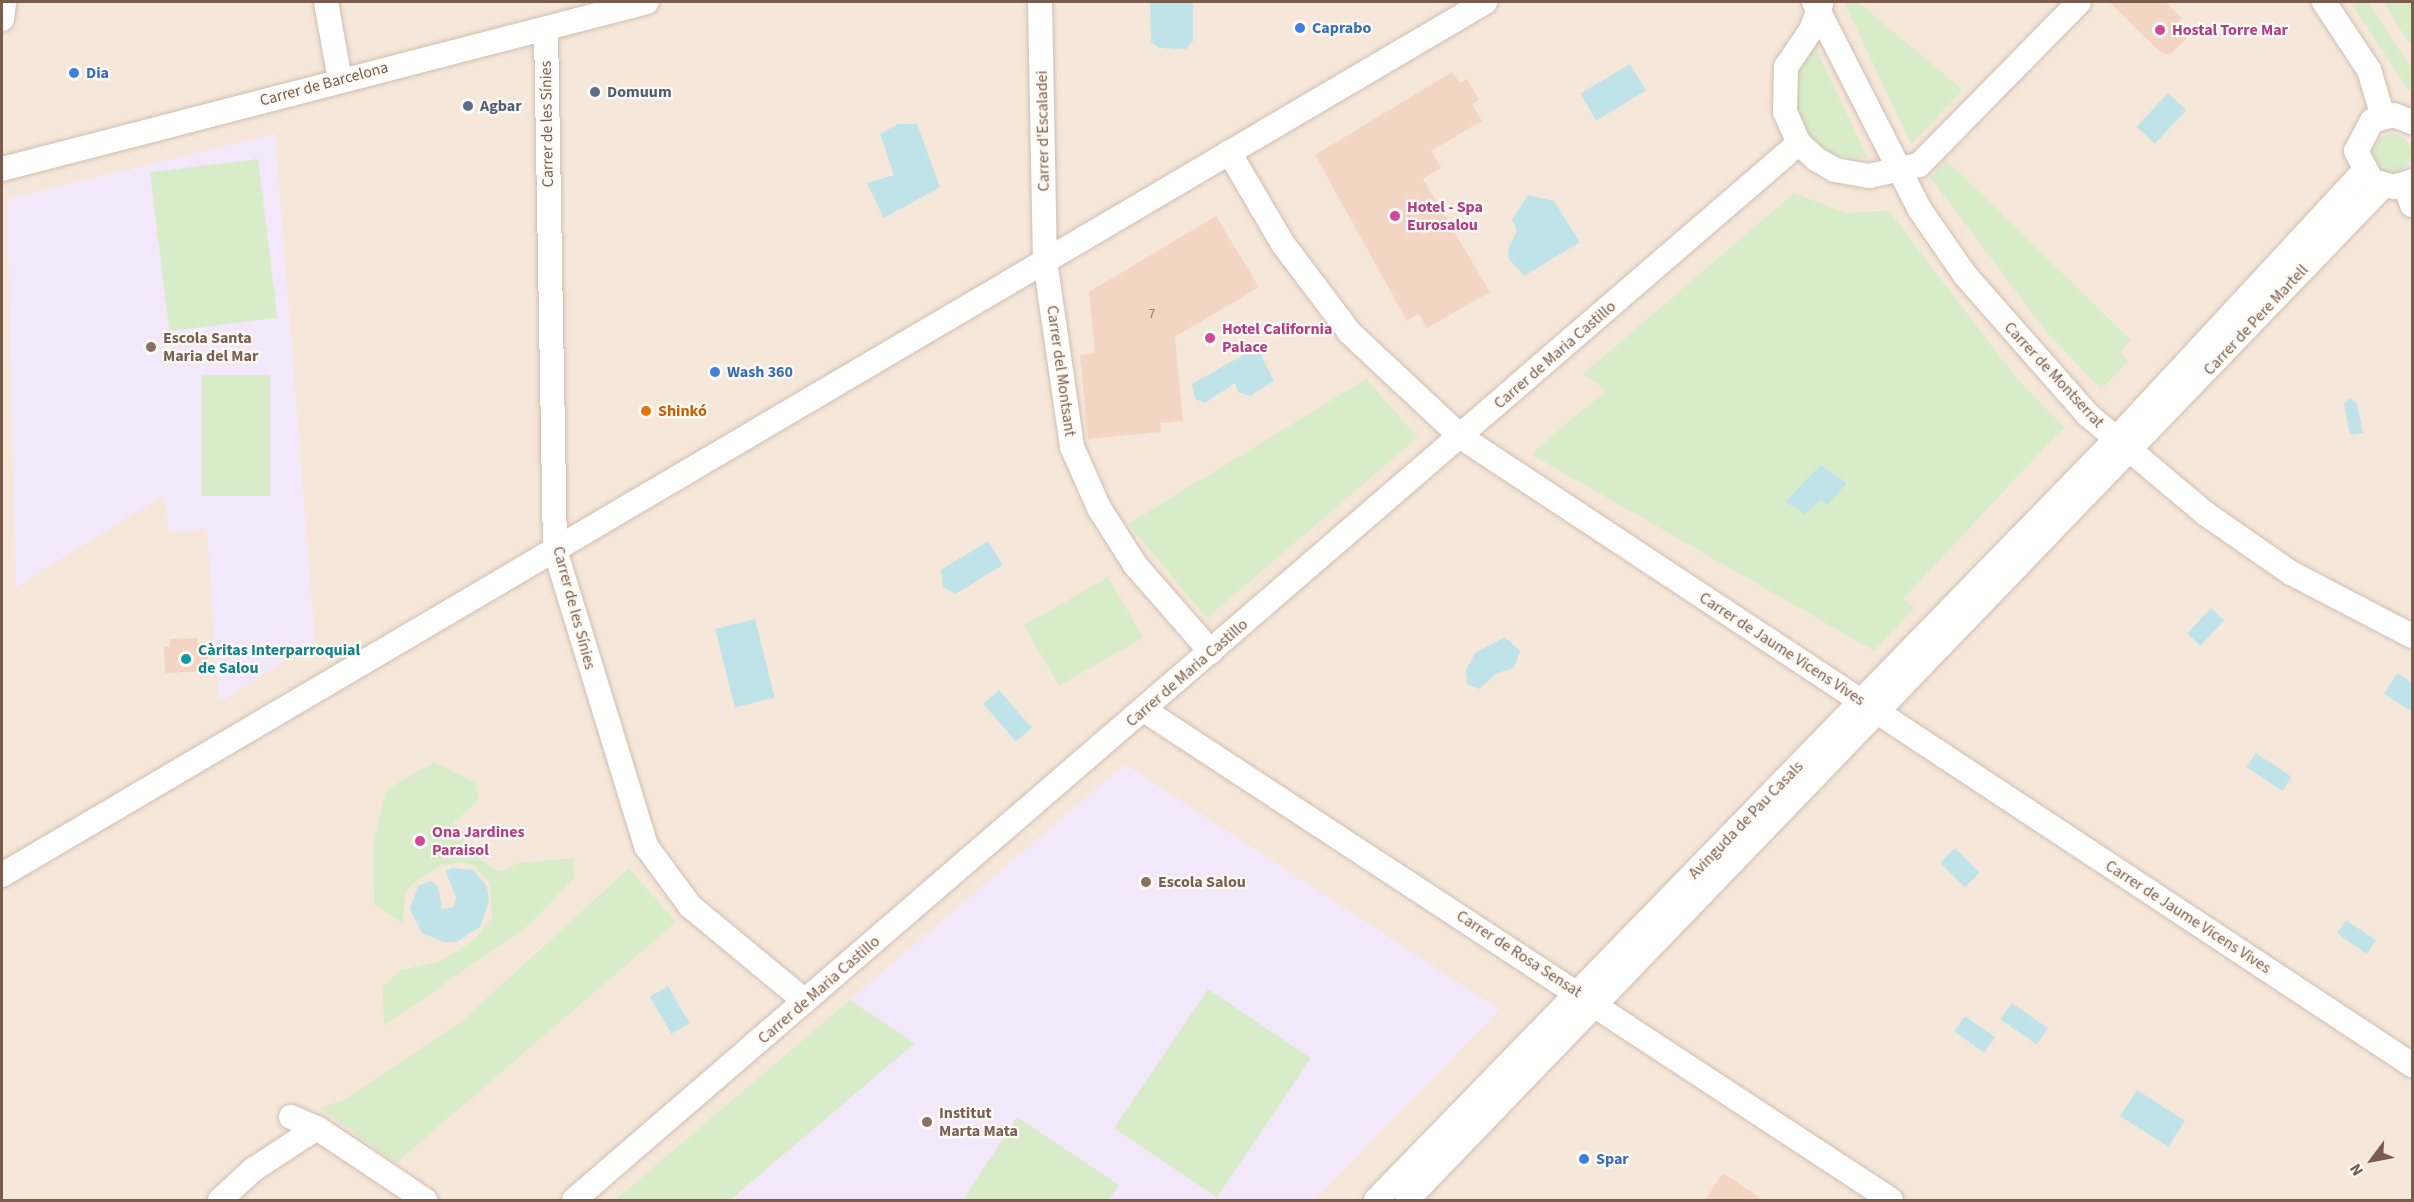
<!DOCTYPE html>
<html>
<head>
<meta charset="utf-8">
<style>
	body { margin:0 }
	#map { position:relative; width:2414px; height:1202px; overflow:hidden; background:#fdf6ec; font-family:"Source Sans 3",sans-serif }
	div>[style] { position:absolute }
	.residential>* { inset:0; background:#f5e8da; transform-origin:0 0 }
	.education>* { inset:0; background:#f3e8fa }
	.green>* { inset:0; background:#d8ecc9; transform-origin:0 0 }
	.round { border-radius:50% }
	.water>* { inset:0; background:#bfe3e8; transform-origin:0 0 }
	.building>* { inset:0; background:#f3d5c3 }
	.roads { filter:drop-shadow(0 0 2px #d1beb0) drop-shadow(0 0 2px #d1beb0) }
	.minor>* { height:24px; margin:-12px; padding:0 12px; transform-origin:12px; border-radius:12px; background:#fff }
	.dots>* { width:16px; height:16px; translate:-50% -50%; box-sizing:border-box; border:3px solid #fffaf3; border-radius:50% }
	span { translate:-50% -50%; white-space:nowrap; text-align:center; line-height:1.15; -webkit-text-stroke:4.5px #fffaf3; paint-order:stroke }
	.number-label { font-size:14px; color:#987a6a }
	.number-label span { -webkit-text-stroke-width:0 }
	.shop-label { font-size:16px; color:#366cbe; font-weight:700 }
	.left { translate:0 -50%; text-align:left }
	.hotel-label { font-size:16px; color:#b23c85; font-weight:700 }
	.street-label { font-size:16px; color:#7a5c4d }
	.service-label { font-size:16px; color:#4e5e75; font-weight:700 }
	.education-label { font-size:16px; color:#785e54; font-weight:700 }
	.food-label { font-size:16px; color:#c56008; font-weight:700 }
	.culture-label { font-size:16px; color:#0d838f; font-weight:700 }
	.frame { position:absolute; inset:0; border:3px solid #7a5c4d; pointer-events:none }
	.north { position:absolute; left:2342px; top:1130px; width:60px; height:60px; -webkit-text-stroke:4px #fffaf3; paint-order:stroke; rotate:238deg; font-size:16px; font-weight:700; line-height:24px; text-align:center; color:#7a5c4d }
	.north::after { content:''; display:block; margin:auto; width:21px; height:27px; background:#7a5c4d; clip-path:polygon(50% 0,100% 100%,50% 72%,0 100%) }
</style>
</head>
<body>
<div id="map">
	<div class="residential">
		<i style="left:2px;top:2px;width:2410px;height:1198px"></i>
	</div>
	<div class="education">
		<i style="clip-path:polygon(275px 134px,315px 642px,219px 702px,207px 529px,169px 532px,164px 495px,16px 587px,7px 199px)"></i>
		<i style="clip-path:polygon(1125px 764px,1500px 1010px,1314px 1200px,730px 1200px,914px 1043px,850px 1000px)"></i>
	</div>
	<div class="green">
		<i style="clip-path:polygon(1844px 2px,1858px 2px,1963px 90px,1911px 144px)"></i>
		<i style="clip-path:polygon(2350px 2px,2368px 2px,2412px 69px,2412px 95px)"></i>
		<i style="clip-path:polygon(2383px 2px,2412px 2px,2412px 47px)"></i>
		<i style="clip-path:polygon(1816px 49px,1868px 158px,1839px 157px,1814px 145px,1796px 120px,1796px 68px)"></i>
		<i class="round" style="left:2373px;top:134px;width:38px;height:38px"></i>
		<i style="left:258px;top:159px;width:160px;height:109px;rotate:83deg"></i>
		<i style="clip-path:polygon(1946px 160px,2131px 340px,2120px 352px,2128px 361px,2101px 389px,2049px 335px,1930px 177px)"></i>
		<i style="clip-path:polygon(1794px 193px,1847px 213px,1889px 211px,2013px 374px,2064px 427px,1903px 599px,1914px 608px,1874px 651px,1531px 454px,1606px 390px,1583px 374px)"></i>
		<i style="left:202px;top:375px;width:68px;height:121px"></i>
		<i style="clip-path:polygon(1366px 379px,1418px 437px,1207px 618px,1128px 524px)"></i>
		<i style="left:1108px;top:577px;width:70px;height:97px;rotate:60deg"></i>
		<i style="clip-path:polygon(434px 762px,475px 783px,479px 800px,453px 823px,475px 856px,499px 872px,518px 863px,574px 858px,574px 878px,529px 925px,384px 1026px,383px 987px,400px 970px,440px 962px,474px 940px,492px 918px,490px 883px,474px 865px,462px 862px,440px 866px,412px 884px,405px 894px,403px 924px,374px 904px,373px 843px,386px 790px)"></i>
		<i style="clip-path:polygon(629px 868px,676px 922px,396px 1163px,320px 1108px,342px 1101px,461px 1022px)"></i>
		<i style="left:1208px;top:989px;width:124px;height:168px;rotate:34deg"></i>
		<i style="clip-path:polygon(850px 1000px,915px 1043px,730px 1200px,615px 1200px)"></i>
		<i style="clip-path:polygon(1017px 1117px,1119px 1185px,1109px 1200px,963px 1200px)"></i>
	</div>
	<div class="water">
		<i style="clip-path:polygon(1150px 2px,1193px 2px,1193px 41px,1186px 49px,1159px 48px,1151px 42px)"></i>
		<i style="left:1630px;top:64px;width:31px;height:58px;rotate:59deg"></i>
		<i style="left:2168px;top:93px;width:25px;height:46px;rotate:43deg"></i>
		<i style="clip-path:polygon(898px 124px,917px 124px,940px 187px,884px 218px,867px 183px,894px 175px,880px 134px)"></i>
		<i style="clip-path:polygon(1528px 195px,1554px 201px,1580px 242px,1524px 276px,1509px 259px,1508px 249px,1517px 231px,1512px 219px)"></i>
		<i style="clip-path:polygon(1257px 347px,1274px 381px,1250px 396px,1238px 392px,1235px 383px,1205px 403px,1195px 399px,1192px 384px)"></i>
		<i style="clip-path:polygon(2350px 398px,2357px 404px,2363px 433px,2350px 435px,2344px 405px)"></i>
		<i style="clip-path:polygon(1821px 465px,1847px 483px,1828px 504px,1820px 500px,1805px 514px,1785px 502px)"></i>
		<i style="clip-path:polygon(988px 541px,1003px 565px,955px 594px,943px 587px,941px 570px)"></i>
		<i style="left:2211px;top:608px;width:18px;height:35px;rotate:43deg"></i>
		<i style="left:755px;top:619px;width:81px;height:41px;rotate:76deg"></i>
		<i style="clip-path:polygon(1505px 637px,1520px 651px,1514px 668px,1497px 673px,1479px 689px,1467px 684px,1466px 670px,1475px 653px)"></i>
		<i style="clip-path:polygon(2397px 673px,2412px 683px,2412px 712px,2384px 694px)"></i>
		<i style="left:999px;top:690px;width:50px;height:21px;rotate:49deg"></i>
		<i style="left:2256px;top:753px;width:43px;height:17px;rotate:34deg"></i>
		<i style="left:1955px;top:848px;width:35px;height:21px;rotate:45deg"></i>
		<i style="clip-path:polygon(452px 868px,474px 870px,487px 887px,489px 901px,480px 927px,456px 942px,444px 942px,422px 933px,410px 909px,418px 886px,431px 881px,438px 886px,442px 909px,454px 907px,456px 897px,445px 871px)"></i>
		<i style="left:2346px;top:920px;width:36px;height:16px;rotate:34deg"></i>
		<i style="left:668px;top:986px;width:43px;height:21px;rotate:60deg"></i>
		<i style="left:2012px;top:1003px;width:44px;height:20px;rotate:35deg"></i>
		<i style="left:1965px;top:1016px;width:37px;height:19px;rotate:35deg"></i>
		<i style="left:2137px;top:1090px;width:57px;height:31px;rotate:33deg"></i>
	</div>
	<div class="building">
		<i style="clip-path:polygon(2109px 2px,2165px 2px,2182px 18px,2177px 24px,2189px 36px,2170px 55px,2160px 52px)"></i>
		<i style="clip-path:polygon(1452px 72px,1460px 83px,1467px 79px,1479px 100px,1472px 104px,1482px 121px,1431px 151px,1441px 168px,1423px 179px,1490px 292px,1427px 328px,1419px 314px,1407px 321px,1315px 155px)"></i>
		<i style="clip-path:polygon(1216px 216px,1259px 287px,1175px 337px,1183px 421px,1160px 423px,1161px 432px,1088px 439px,1080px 355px,1095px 353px,1089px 292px)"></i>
		<i style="clip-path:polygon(197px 638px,198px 644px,207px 643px,208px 671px,165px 673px,164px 647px,170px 647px,170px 639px)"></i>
		<i style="clip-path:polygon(1723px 1173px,1763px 1200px,1705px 1200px)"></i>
	</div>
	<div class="roads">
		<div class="minor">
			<i style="left:326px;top:2px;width:79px;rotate:79.8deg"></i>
			<i style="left:1040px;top:2px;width:259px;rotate:88.9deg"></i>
			<i style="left:1045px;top:261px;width:188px;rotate:81.7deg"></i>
			<i style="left:1072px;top:447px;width:67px;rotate:66.1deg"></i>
			<i style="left:1099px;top:508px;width:69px;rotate:57.5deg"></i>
			<i style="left:1136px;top:566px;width:114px;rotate:48.9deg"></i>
			<i style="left:1814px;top:2px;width:233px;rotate:63deg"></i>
			<i style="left:1920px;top:210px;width:79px;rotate:55.3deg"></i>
			<i style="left:1965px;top:275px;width:186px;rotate:48.7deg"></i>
			<i style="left:2088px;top:415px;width:154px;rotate:40deg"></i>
			<i style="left:2206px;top:514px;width:103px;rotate:34.8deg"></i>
			<i style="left:2291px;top:573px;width:136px;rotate:27.5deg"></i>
			<i style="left:2324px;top:2px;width:82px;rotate:56.5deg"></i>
			<i style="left:2369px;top:70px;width:49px;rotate:73.4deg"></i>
			<i style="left:1821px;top:4px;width:28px;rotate:111deg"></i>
			<i style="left:1811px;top:30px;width:45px;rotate:124deg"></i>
			<i style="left:1786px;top:67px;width:45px;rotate:91.3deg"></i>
			<i style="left:1785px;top:112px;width:34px;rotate:66deg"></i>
			<i style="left:1799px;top:143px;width:23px;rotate:43deg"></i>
			<i style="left:1816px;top:159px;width:22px;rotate:30deg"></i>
			<i style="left:1835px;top:170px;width:35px;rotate:10deg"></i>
			<i style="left:1869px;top:176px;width:51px;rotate:-12.4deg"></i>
			<i style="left:1919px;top:165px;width:228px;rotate:-45.5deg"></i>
			<i style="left:2px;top:19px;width:17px;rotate:-83deg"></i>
			<i style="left:546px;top:29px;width:521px;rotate:89.01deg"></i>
			<i style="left:555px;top:550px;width:310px;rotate:72.9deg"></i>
			<i style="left:646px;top:846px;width:74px;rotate:53.7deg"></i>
			<i style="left:690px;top:906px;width:149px;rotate:39.6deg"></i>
			<i style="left:2412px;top:122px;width:19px;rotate:-159deg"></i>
			<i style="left:2394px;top:115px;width:23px;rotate:165deg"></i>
			<i style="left:2372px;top:121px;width:34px;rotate:118deg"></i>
			<i style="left:2356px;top:151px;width:34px;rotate:62deg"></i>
			<i style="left:2372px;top:181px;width:23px;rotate:15deg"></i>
			<i style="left:2394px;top:187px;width:19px;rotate:-18deg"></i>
			<i style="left:1229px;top:152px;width:107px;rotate:59.6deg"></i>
			<i style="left:1283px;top:244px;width:111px;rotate:53deg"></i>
			<i style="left:1350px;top:333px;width:152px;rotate:43.1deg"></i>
			<i style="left:1461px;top:437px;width:1140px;rotate:33.44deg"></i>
			<i style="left:2px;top:169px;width:666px;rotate:-14.52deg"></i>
			<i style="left:2405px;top:185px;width:21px;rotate:71deg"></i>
			<i style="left:1144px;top:710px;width:893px;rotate:33.26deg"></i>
			<i style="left:2px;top:875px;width:1721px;rotate:-30.48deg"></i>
			<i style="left:291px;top:1117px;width:28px;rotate:23deg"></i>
			<i style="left:220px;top:1200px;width:46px;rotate:-42.4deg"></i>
			<i style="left:254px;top:1169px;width:75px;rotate:-33.1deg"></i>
			<i style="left:317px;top:1128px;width:130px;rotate:33.7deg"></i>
			<i style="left:574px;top:1200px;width:1618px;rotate:-40.79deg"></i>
			<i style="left:1376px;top:1200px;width:1060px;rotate:-45.8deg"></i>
			<i style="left:2115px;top:440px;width:365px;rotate:-47.2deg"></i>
			<i style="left:1407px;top:1200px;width:1407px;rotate:-46.09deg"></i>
		</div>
	</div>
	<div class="dots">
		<i style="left:1300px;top:28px;background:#3f7fe0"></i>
		<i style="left:2160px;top:30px;background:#d1479c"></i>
		<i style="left:74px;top:73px;background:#3f7fe0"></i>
		<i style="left:595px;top:92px;background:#5c6f8a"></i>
		<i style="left:468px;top:106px;background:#5c6f8a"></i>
		<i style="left:1395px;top:216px;background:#d1479c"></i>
		<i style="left:1210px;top:338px;background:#d1479c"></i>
		<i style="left:151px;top:347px;background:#8d6e63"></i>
		<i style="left:715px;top:372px;background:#3f7fe0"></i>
		<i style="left:646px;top:411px;background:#e8710a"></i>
		<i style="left:186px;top:659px;background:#0f9aa8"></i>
		<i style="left:420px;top:841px;background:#d1479c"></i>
		<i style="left:1146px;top:882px;background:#8d6e63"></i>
		<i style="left:927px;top:1122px;background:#8d6e63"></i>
		<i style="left:1584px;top:1159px;background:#3f7fe0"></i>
	</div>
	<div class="number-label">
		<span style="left:1152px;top:314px">7</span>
	</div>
	<div class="shop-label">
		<span class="left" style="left:1312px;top:28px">Caprabo</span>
		<span class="left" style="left:86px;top:73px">Dia</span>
		<span class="left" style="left:727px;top:372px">Wash 360</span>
		<span class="left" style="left:1596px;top:1159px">Spar</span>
	</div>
	<div class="hotel-label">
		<span class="left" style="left:2172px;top:30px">Hostal Torre Mar</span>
		<span class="left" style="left:1407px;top:216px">Hotel - Spa<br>Eurosalou</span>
		<span class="left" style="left:1222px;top:338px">Hotel California<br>Palace</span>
		<span class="left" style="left:432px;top:841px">Ona Jardines<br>Paraisol</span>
	</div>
	<div class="street-label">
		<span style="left:324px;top:84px;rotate:-15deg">Carrer de Barcelona</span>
		<span style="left:547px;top:124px;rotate:-91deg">Carrer de les Sínies</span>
		<span style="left:1043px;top:131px;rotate:-91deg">Carrer d'Escaladei</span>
		<span style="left:2256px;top:320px;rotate:-47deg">Carrer de Pere Martell</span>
		<span style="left:1555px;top:355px;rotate:-41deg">Carrer de Maria Castillo</span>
		<span style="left:1061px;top:371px;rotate:82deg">Carrer del Montsant</span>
		<span style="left:2054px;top:375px;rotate:47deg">Carrer de Montserrat</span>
		<span style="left:574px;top:608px;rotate:75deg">Carrer de les Sínies</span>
		<span style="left:1782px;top:649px;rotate:33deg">Carrer de Jaume Vicens Vives</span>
		<span style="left:1187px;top:673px;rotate:-41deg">Carrer de Maria Castillo</span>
		<span style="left:1746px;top:820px;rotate:-46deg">Avinguda de Pau Casals</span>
		<span style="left:2188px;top:917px;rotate:33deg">Carrer de Jaume Vicens Vives</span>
		<span style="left:1519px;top:954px;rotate:33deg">Carrer de Rosa Sensat</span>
		<span style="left:819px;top:990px;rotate:-41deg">Carrer de Maria Castillo</span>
	</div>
	<div class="service-label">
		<span class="left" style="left:607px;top:92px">Domuum</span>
		<span class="left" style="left:480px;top:106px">Agbar</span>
	</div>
	<div class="education-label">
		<span class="left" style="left:163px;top:347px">Escola Santa<br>Maria del Mar</span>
		<span class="left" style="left:1158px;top:882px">Escola Salou</span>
		<span class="left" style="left:939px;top:1122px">Institut<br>Marta Mata</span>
	</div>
	<div class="food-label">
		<span class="left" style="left:658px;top:411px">Shinkó</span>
	</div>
	<div class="culture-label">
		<span class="left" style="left:198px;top:659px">Càritas Interparroquial<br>de Salou</span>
	</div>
	<div class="frame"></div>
	<div class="north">N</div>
</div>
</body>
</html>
